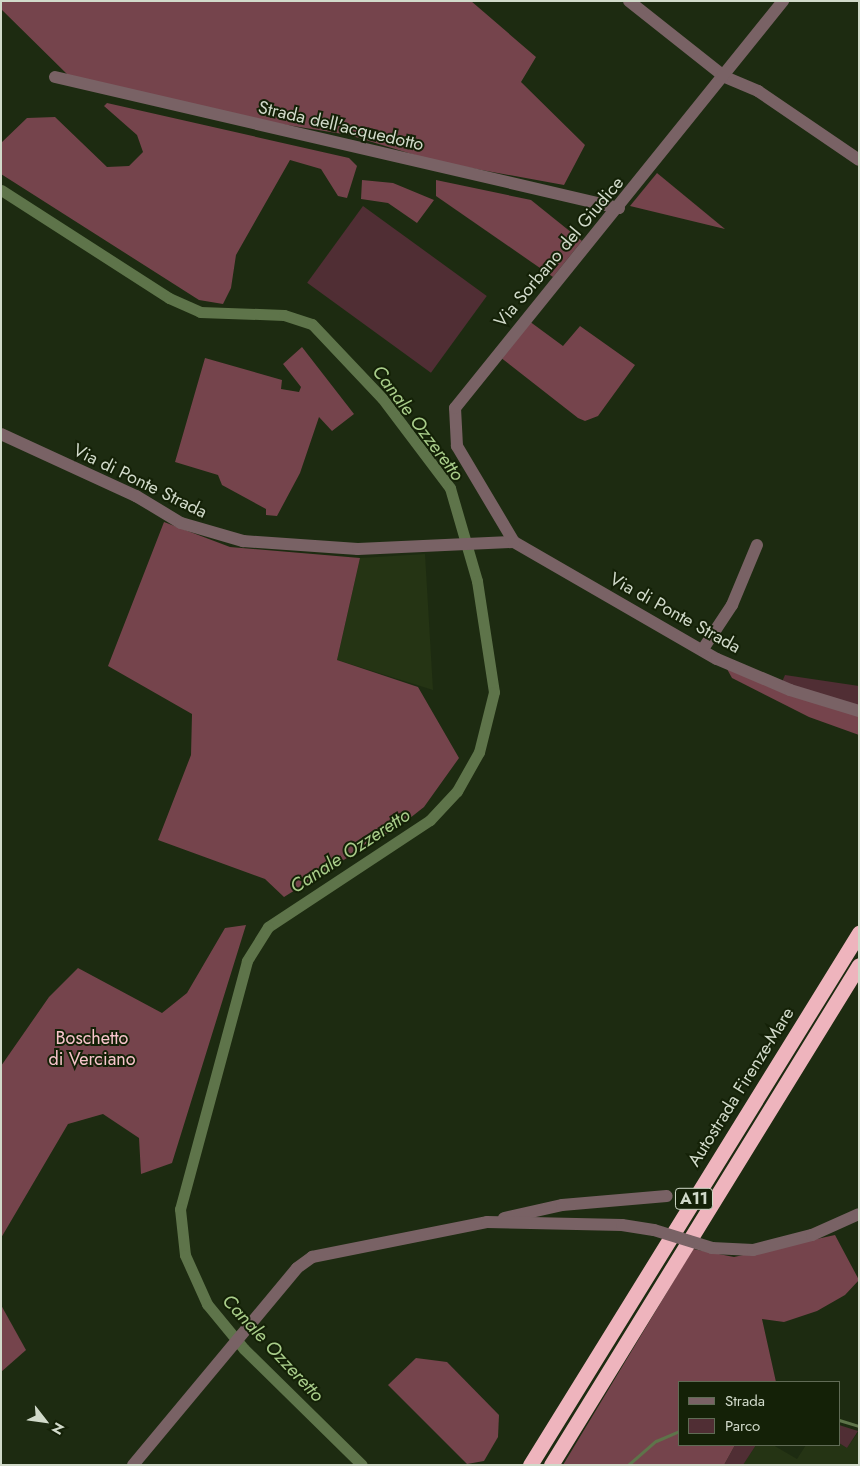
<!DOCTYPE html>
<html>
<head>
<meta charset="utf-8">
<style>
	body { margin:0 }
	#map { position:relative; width:860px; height:1466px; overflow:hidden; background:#1d2b11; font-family:Jost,sans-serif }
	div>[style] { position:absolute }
	.built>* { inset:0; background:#253414 }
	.green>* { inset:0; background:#502e34; transform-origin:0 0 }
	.forest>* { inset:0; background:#75444c }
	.stream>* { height:3px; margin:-1.5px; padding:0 1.5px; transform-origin:1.5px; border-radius:1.5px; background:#5e744a }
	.canal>* { height:11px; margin:-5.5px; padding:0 5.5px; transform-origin:5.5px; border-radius:5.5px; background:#5e744a }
	.minor>* { height:12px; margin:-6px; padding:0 6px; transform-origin:6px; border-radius:6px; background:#796265 }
	.highway>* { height:15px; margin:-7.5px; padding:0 7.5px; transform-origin:7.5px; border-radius:7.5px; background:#eeb4bd }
	.minor-bridge>* { height:12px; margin:-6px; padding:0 6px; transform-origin:6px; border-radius:6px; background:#796265 }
	span { translate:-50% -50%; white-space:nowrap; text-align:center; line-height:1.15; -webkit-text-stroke:4px #142107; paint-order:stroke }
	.shield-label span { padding:1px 4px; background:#142107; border:1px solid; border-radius:4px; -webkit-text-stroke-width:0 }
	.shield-label { font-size:16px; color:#d1daca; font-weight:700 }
	.street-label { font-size:18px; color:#d1daca }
	.park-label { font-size:18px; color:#f8c5cc }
	.water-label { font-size:19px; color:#a9cd8a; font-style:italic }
	.frame { position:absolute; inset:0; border:2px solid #d1daca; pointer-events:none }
	.legend { position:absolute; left:678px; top:1381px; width:162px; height:65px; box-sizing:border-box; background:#142107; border:1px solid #606b55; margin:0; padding:6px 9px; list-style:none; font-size:15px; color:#d1daca }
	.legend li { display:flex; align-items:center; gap:10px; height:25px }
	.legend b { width:25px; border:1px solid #606b55 }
	.north { position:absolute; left:20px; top:1396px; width:50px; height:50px; -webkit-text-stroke:4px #142107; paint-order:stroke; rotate:120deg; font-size:14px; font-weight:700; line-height:20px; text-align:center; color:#d1daca }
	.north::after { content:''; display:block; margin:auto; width:18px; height:22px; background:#d1daca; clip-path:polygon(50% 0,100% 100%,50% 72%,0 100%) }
</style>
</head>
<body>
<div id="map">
	<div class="built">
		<i style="clip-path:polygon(425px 554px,433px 690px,337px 660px,360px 558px)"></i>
		<i style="clip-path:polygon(859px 1431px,859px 1465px,743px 1465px,756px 1445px,773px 1445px,797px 1459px,806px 1445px,839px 1443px,847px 1448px)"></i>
	</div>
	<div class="green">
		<i style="left:363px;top:206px;width:153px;height:95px;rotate:36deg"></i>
		<i style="clip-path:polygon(785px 675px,859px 686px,859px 706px,782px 682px)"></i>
		<i style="clip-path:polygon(839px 1425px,858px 1431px,847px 1448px,839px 1443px)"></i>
		<i style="clip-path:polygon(735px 1445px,756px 1445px,743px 1465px,724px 1465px)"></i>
	</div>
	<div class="forest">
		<i style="clip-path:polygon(1px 1px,471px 1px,536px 57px,521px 82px,585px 145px,564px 185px,438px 162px,349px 135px,256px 120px,71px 78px,1px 9px)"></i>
		<i style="clip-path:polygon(107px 103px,349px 158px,357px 166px,347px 198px,338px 196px,321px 169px,290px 160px,236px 255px,231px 288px,223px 304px,199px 300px,1px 174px,1px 143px,27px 118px,55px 117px,107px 167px,129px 166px,143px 152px,137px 135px,104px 106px)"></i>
		<i style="clip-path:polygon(657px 173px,725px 229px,630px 206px)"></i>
		<i style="clip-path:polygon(362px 180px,393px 183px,434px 200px,417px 223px,388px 203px,361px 199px)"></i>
		<i style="clip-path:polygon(436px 180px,531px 200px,582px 241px,553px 277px,436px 196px)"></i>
		<i style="clip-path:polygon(529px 321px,563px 346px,580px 326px,635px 365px,598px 416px,585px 421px,578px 418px,500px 357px)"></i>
		<i style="clip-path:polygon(302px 347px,354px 414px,332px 431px,319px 417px,300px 473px,277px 516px,266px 515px,266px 509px,222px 485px,218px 475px,175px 462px,205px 358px,282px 380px,281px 389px,299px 392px,301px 387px,283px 364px)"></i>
		<i style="clip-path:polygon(164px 522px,230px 547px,360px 558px,337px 660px,418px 687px,459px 758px,424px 807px,405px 822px,284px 897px,265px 879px,158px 840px,191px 755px,192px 714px,108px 666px)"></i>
		<i style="clip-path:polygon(727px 669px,859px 712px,859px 735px,809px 717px,732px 678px)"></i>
		<i style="clip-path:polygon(246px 925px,172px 1163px,141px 1174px,139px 1138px,103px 1114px,68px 1124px,1px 1238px,1px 1066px,49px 997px,78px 968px,162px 1013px,187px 993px,225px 928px)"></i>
		<i style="clip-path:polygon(835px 1235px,859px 1280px,845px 1295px,817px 1311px,784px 1322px,762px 1319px,776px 1382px,679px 1382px,679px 1445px,735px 1445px,724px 1465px,563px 1465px,693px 1249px,734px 1257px)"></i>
		<i style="clip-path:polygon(1px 1305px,26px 1350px,1px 1372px)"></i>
		<i style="clip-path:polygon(416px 1358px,447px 1362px,499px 1415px,498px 1437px,484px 1461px,467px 1464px,388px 1385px)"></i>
	</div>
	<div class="stream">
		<i style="left:839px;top:1420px;width:21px;rotate:17deg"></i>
		<i style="left:628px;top:1465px;width:37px;rotate:-41deg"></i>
		<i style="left:656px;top:1441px;width:25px;rotate:-23deg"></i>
	</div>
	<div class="canal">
		<i style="left:1px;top:190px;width:200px;rotate:32.7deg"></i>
		<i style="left:169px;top:298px;width:34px;rotate:24deg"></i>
		<i style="left:200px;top:312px;width:84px;rotate:2deg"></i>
		<i style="left:284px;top:315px;width:29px;rotate:18deg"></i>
		<i style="left:312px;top:324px;width:102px;rotate:46.6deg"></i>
		<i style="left:382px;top:398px;width:113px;rotate:52.9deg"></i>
		<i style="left:450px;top:488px;width:97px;rotate:73.8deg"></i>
		<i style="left:477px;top:581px;width:112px;rotate:81.3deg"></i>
		<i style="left:494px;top:692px;width:62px;rotate:104deg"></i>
		<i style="left:479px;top:752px;width:45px;rotate:119.4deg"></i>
		<i style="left:457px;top:791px;width:40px;rotate:133deg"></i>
		<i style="left:430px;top:820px;width:194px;rotate:146.6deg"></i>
		<i style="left:268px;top:927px;width:40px;rotate:122deg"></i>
		<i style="left:247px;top:961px;width:257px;rotate:105.1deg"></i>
		<i style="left:180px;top:1209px;width:46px;rotate:83.8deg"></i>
		<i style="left:185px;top:1255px;width:54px;rotate:65.8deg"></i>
		<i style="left:207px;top:1304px;width:58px;rotate:50.6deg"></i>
		<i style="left:244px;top:1349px;width:165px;rotate:44.5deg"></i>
	</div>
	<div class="minor">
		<i style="left:629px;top:1px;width:122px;rotate:38.4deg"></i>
		<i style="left:725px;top:77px;width:36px;rotate:23deg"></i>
		<i style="left:758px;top:91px;width:122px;rotate:34.3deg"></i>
		<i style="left:55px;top:77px;width:579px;rotate:13.08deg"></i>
		<i style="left:1px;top:434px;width:149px;rotate:24.7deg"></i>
		<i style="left:136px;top:496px;width:52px;rotate:31deg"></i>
		<i style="left:181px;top:523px;width:65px;rotate:16.2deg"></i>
		<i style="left:243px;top:541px;width:115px;rotate:4deg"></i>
		<i style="left:358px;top:549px;width:156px;rotate:-2.6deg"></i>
		<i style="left:514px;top:542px;width:234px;rotate:30deg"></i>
		<i style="left:717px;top:659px;width:79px;rotate:23deg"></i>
		<i style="left:790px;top:690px;width:72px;rotate:16.9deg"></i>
		<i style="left:514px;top:542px;width:112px;rotate:-120.7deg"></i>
		<i style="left:457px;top:446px;width:38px;rotate:-93deg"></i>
		<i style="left:455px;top:408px;width:523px;rotate:-51.13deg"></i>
		<i style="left:703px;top:649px;width:53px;rotate:-56.6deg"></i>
		<i style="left:732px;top:605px;width:65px;rotate:-67.4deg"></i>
		<i style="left:504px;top:1218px;width:59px;rotate:-12.6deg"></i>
		<i style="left:562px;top:1205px;width:105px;rotate:-4.9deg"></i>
		<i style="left:712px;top:1248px;width:41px;rotate:2.8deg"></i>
		<i style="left:753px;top:1250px;width:61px;rotate:-14.3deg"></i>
		<i style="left:812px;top:1235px;width:51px;rotate:-24.1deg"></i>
		<i style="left:133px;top:1465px;width:256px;rotate:-50.2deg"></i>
		<i style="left:297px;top:1268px;width:19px;rotate:-36deg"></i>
		<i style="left:312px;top:1257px;width:178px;rotate:-11.3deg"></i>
		<i style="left:487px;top:1222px;width:135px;rotate:1.3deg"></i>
		<i style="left:622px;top:1225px;width:32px;rotate:9deg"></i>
	</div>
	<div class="highway">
		<i style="left:530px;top:1465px;width:626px;rotate:-58.27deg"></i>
		<i style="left:551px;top:1465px;width:587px;rotate:-58.37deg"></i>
	</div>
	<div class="minor-bridge">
		<i style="left:654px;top:1230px;width:61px;rotate:17.2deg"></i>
	</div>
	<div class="shield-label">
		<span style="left:694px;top:1199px">A11</span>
	</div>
	<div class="street-label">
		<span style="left:341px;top:126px;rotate:13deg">Strada dell'acquedotto</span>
		<span style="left:559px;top:252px;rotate:-50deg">Via Sorbano del Giudice</span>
		<span style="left:140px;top:481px;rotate:26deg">Via di Ponte Strada</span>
		<span style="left:675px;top:613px;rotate:29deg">Via di Ponte Strada</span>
		<span style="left:741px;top:1087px;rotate:-58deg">Autostrada Firenze-Mare</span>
	</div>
	<div class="park-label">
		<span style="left:92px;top:1049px">Boschetto<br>di Verciano</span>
	</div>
	<div class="water-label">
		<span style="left:418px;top:423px;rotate:53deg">Canale Ozzeretto</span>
		<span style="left:350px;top:851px;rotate:-33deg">Canale Ozzeretto</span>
		<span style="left:273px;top:1348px;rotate:47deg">Canale Ozzeretto</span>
	</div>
	<div class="frame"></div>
	<ul class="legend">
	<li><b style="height:6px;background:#796265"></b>Strada</li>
	<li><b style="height:14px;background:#502e34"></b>Parco</li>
	</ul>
	<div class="north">N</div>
</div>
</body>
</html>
